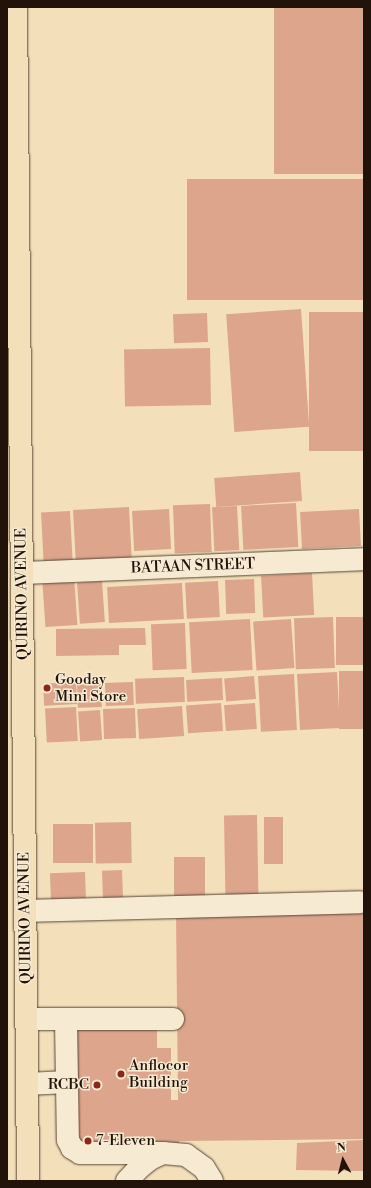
<!DOCTYPE html>
<html>
<head>
<meta charset="utf-8">
<style>
	body { margin:0 }
	#map { position:relative; width:371px; height:1188px; overflow:hidden; background:#f3dfb9; font-family:"Libre Bodoni",serif }
	div>[style] { position:absolute }
	.building>* { inset:0; background:#dca58c; transform-origin:0 0 }
	.roads { filter:drop-shadow(0 0 1px #564536) drop-shadow(0 0 1px #564536) }
	.minor>* { height:22px; margin:-11px; padding:0 11px; transform-origin:11px; border-radius:11px; background:#f7ead2 }
	.major>* { height:22px; margin:-11px; padding:0 11px; transform-origin:11px; border-radius:11px; background:#f3dfb9 }
	.dots>* { width:11px; height:11px; translate:-50% -50%; box-sizing:border-box; border:2px solid #f7ead2; border-radius:50% }
	span { translate:-50% -50%; white-space:nowrap; text-align:center; line-height:1.15; -webkit-text-stroke:3px #f7ead2; paint-order:stroke }
	.street-label { font-size:15px; color:#21120a }
	.poi-label { font-size:15px; color:#21120a }
	.left { translate:0 -50%; text-align:left }
	.right { translate:-100% -50%; text-align:right }
	.frame { position:absolute; inset:0; border:8px solid #21120a; pointer-events:none }
	.north { position:absolute; left:323px; top:1140px; width:40px; height:40px; -webkit-text-stroke:3px #f7ead2; paint-order:stroke; rotate:353deg; font-size:11px; font-weight:700; line-height:16px; text-align:center; color:#21120a }
	.north::after { content:''; display:block; margin:auto; width:14px; height:18px; background:#21120a; clip-path:polygon(50% 0,100% 100%,50% 72%,0 100%) }
</style>
</head>
<body>
<div id="map">
	<div class="building">
		<i style="left:274px;top:7px;width:90px;height:167px"></i>
		<i style="left:364px;top:179px;width:121px;height:177px;rotate:90deg"></i>
		<i style="left:301px;top:309px;width:118px;height:75px;rotate:86deg"></i>
		<i style="left:364px;top:312px;width:139px;height:55px;rotate:90deg"></i>
		<i style="left:207px;top:313px;width:29px;height:34px;rotate:88deg"></i>
		<i style="left:210px;top:348px;width:57px;height:86px;rotate:89deg"></i>
		<i style="left:300px;top:472px;width:29px;height:86px;rotate:86deg"></i>
		<i style="left:296px;top:503px;width:44px;height:55px;rotate:87deg"></i>
		<i style="left:210px;top:504px;width:48px;height:37px;rotate:88deg"></i>
		<i style="left:237px;top:506px;width:44px;height:25px;rotate:87deg"></i>
		<i style="left:129px;top:507px;width:53px;height:56px;rotate:87deg"></i>
		<i style="left:169px;top:509px;width:40px;height:37px;rotate:87deg"></i>
		<i style="left:359px;top:509px;width:37px;height:59px;rotate:87deg"></i>
		<i style="left:70px;top:511px;width:50px;height:29px;rotate:87deg"></i>
		<i style="left:312px;top:573px;width:42px;height:51px;rotate:87deg"></i>
		<i style="left:74px;top:576px;width:49px;height:32px;rotate:86deg"></i>
		<i style="left:254px;top:579px;width:34px;height:29px;rotate:88deg"></i>
		<i style="left:102px;top:581px;width:41px;height:25px;rotate:86deg"></i>
		<i style="left:218px;top:581px;width:36px;height:33px;rotate:87deg"></i>
		<i style="left:182px;top:583px;width:36px;height:75px;rotate:87deg"></i>
		<i style="left:333px;top:617px;width:51px;height:39px;rotate:88deg"></i>
		<i style="left:364px;top:617px;width:48px;height:28px;rotate:90deg"></i>
		<i style="left:250px;top:619px;width:51px;height:61px;rotate:87deg"></i>
		<i style="left:291px;top:619px;width:49px;height:38px;rotate:86deg"></i>
		<i style="left:185px;top:623px;width:46px;height:34px;rotate:88deg"></i>
		<i style="clip-path:polygon(145px 628px,146px 645px,119px 645px,119px 655px,56px 656px,56px 629px)"></i>
		<i style="left:364px;top:671px;width:58px;height:25px;rotate:90deg"></i>
		<i style="left:337px;top:672px;width:56px;height:40px;rotate:87deg"></i>
		<i style="left:294px;top:674px;width:56px;height:36px;rotate:87deg"></i>
		<i style="left:254px;top:676px;width:23px;height:30px;rotate:85deg"></i>
		<i style="left:184px;top:677px;width:25px;height:49px;rotate:88deg"></i>
		<i style="left:222px;top:678px;width:22px;height:36px;rotate:87deg"></i>
		<i style="left:76px;top:682px;width:22px;height:33px;rotate:87deg"></i>
		<i style="left:133px;top:682px;width:23px;height:28px;rotate:88deg"></i>
		<i style="left:101px;top:684px;width:23px;height:24px;rotate:88deg"></i>
		<i style="left:221px;top:703px;width:28px;height:35px;rotate:86deg"></i>
		<i style="left:255px;top:703px;width:26px;height:31px;rotate:86deg"></i>
		<i style="left:182px;top:706px;width:30px;height:45px;rotate:86deg"></i>
		<i style="left:76px;top:707px;width:34px;height:31px;rotate:87deg"></i>
		<i style="left:135px;top:708px;width:30px;height:32px;rotate:88deg"></i>
		<i style="left:100px;top:710px;width:30px;height:22px;rotate:86deg"></i>
		<i style="left:257px;top:815px;width:79px;height:33px;rotate:89deg"></i>
		<i style="left:283px;top:817px;width:47px;height:19px;rotate:90deg"></i>
		<i style="left:131px;top:822px;width:41px;height:36px;rotate:89deg"></i>
		<i style="left:53px;top:824px;width:40px;height:39px"></i>
		<i style="left:174px;top:857px;width:31px;height:40px"></i>
		<i style="left:122px;top:870px;width:32px;height:20px;rotate:88deg"></i>
		<i style="left:85px;top:872px;width:29px;height:35px;rotate:88deg"></i>
		<i style="clip-path:polygon(364px 910px,364px 1139px,179px 1141px,179px 1144px,72px 1145px,71px 1024px,157px 1023px,157px 1048px,171px 1048px,171px 1100px,178px 1100px,176px 912px)"></i>
		<i style="clip-path:polygon(364px 1140px,364px 1171px,296px 1170px,297px 1143px)"></i>
	</div>
	<div class="roads">
		<div class="minor">
			<i style="left:22px;top:573px;width:342px;rotate:-2.3deg"></i>
			<i style="left:25px;top:911px;width:335px;rotate:-1.5deg"></i>
			<i style="left:26px;top:1019px;width:147px"></i>
			<i style="left:66px;top:1019px;width:121px;rotate:89.1deg"></i>
			<i style="left:68px;top:1140px;width:9px;rotate:63deg"></i>
			<i style="left:72px;top:1148px;width:9px;rotate:32deg"></i>
			<i style="left:80px;top:1153px;width:83px"></i>
			<i style="left:163px;top:1153px;width:23px;rotate:5deg"></i>
			<i style="left:186px;top:1155px;width:22px;rotate:36deg"></i>
			<i style="left:204px;top:1168px;width:15px;rotate:58deg"></i>
			<i style="left:27px;top:1084px;width:40px;rotate:-2.9deg"></i>
			<i style="left:127px;top:1181px;width:18px;rotate:-47deg"></i>
			<i style="left:139px;top:1168px;width:14px;rotate:-39deg"></i>
			<i style="left:150px;top:1159px;width:14px;rotate:-25deg"></i>
		</div>
		<div class="major">
			<i style="left:16px;top:7px;width:1174px;rotate:89.41deg"></i>
		</div>
	</div>
	<div class="dots">
		<i style="left:47px;top:688px;background:#8f2418"></i>
		<i style="left:121px;top:1074px;background:#8f2418"></i>
		<i style="left:97px;top:1085px;background:#8f2418"></i>
		<i style="left:88px;top:1141px;background:#8f2418"></i>
	</div>
	<div class="street-label">
		<span style="left:193px;top:566px;rotate:-2deg">BATAAN STREET</span>
		<span style="left:22px;top:594px;rotate:-91deg">QUIRINO AVENUE</span>
		<span style="left:25px;top:918px;rotate:-91deg">QUIRINO AVENUE</span>
	</div>
	<div class="poi-label">
		<span class="left" style="left:55px;top:688px">Gooday<br>Mini Store</span>
		<span class="left" style="left:129px;top:1074px">Anflocor<br>Building</span>
		<span class="right" style="left:89px;top:1085px">RCBC</span>
		<span class="left" style="left:96px;top:1141px">7-Eleven</span>
	</div>
	<div class="frame"></div>
	<div class="north">N</div>
</div>
</body>
</html>
